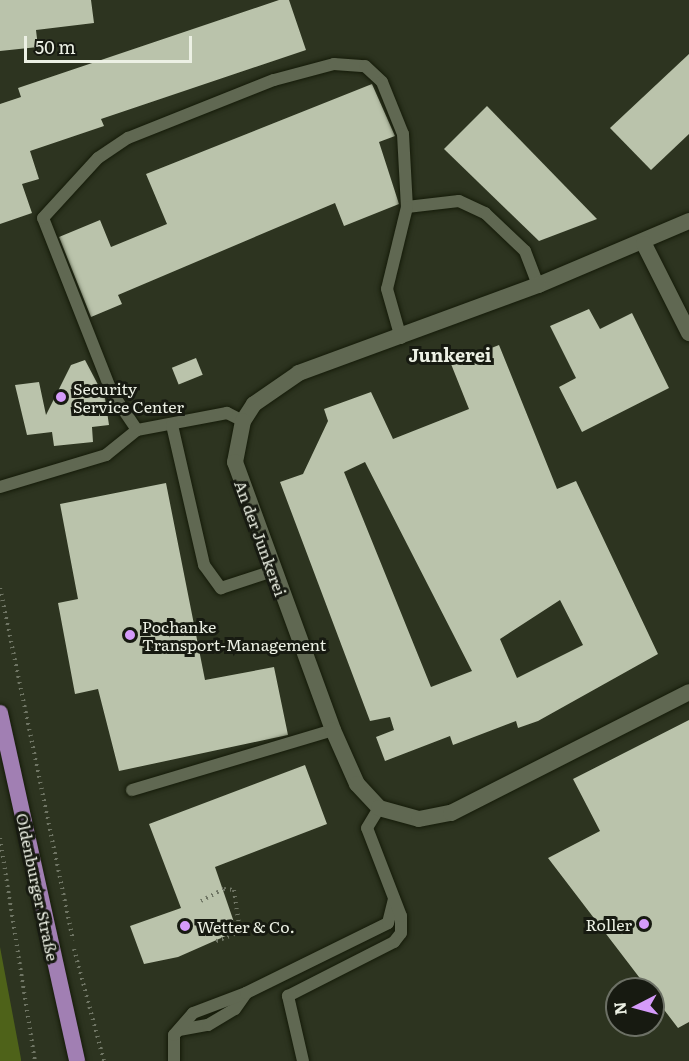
<!DOCTYPE html>
<html>
<head>
<meta charset="utf-8">
<style>
	body { margin:0 }
	#map { position:relative; width:689px; height:1061px; overflow:hidden; background:#2d3420; font-family:Literata,serif }
	div>[style] { position:absolute }
	.green>* { inset:0; background:#4e6219 }
	.building>* { inset:0; background:#bac3ab; transform-origin:0 0 }
	.path>* { height:4px; margin-top:-2px; transform-origin:0; background:repeating-linear-gradient(90deg,#6f7564 0 1.5px,transparent 0 6px) }
	.roads { filter:drop-shadow(0 0 2px #151b09) drop-shadow(0 0 2px #151b09) }
	.service>* { height:12px; margin:-6px; padding:0 6px; transform-origin:6px; border-radius:6px; background:#606852 }
	.minor>* { height:16px; margin:-8px; padding:0 8px; transform-origin:8px; border-radius:8px; background:#606852 }
	.primary>* { height:16px; margin:-8px; padding:0 8px; transform-origin:8px; border-radius:8px; background:#a17fb3 }
	.dots>* { width:16px; height:16px; translate:-50% -50%; box-sizing:border-box; border:3px solid #171a11; border-radius:50% }
	span { translate:-50% -50%; white-space:nowrap; text-align:center; line-height:1.15; -webkit-text-stroke:6px #171a11; paint-order:stroke }
	.poi-label { font-size:16px; color:#ecf0e4 }
	.left { translate:0 -50%; text-align:left }
	.right { translate:-100% -50%; text-align:right }
	.street-label { font-size:16px; color:#ecf0e4 }
	.neighbourhood-label { font-size:18px; color:#ecf0e4; font-weight:700 }
	.north { position:absolute; left:605px; top:977px; width:60px; height:60px; box-sizing:border-box; background:#171a11; border:2px solid #6c7065; border-radius:50%; rotate:264deg; font-size:16px; font-weight:700; line-height:24px; text-align:center; color:#ecf0e4 }
	.north::after { content:''; display:block; margin:auto; width:21px; height:27px; background:#d59bfa; clip-path:polygon(50% 0,100% 100%,50% 72%,0 100%) }
	.scale { position:absolute; left:24px; top:36px; width:168px; height:27px; box-sizing:border-box; border:3px solid #ecf0e4; border-top:0; padding-left:8px; font-size:18px; line-height:21px; white-space:nowrap; color:#ecf0e4; -webkit-text-stroke:4px #171a11; paint-order:stroke }
</style>
</head>
<body>
<div id="map">
	<div class="green">
		<i style="clip-path:polygon(0 947px,21px 1059px,21px 1061px,0 1061px)"></i>
	</div>
	<div class="building">
		<i style="clip-path:polygon(0 0,91px 0,94px 23px,36px 30px,38px 47px,0 51px)"></i>
		<i style="clip-path:polygon(279px 0,289px 0,306px 50px,101px 119px,104px 126px,30px 151px,39px 179px,22px 184px,32px 213px,0 224px,0 104px,21px 97px,18px 88px)"></i>
		<i style="clip-path:polygon(689px 54px,689px 134px,651px 170px,610px 128px)"></i>
		<i style="clip-path:polygon(372px 84px,395px 136px,379px 142px,399px 204px,344px 226px,335px 203px,118px 295px,122px 304px,91px 317px,59px 237px,100px 220px,111px 247px,167px 224px,146px 174px)"></i>
		<i style="clip-path:polygon(487px 106px,597px 219px,539px 241px,444px 149px)"></i>
		<i style="clip-path:polygon(589px 309px,600px 329px,632px 313px,669px 388px,582px 432px,559px 387px,576px 378px,550px 326px)"></i>
		<i style="clip-path:polygon(evenodd,499px 345px,557px 489px,576px 481px,658px 654px,538px 721px,518px 728px,516px 721px,453px 745px,450px 736px,385px 761px,376px 737px,394px 730px,390px 717px,370px 721px,280px 482px,303px 474px,328px 421px,324px 409px,371px 392px,393px 439px,469px 409px,451px 364px,499px 345px,365px 462px,472px 671px,431px 687px,344px 472px,365px 462px,499px 345px,560px 600px,583px 645px,517px 678px,500px 639px,560px 600px)"></i>
		<i style="left:196px;top:358px;width:18px;height:26px;rotate:68deg"></i>
		<i style="clip-path:polygon(85px 360px,105px 398px,109px 425px,92px 427px,93px 442px,54px 446px,52px 432px,27px 435px,15px 385px,39px 382px,46px 415px,71px 365px)"></i>
		<i style="clip-path:polygon(166px 483px,205px 680px,274px 667px,288px 735px,119px 771px,98px 689px,75px 694px,58px 603px,78px 599px,60px 504px)"></i>
		<i style="clip-path:polygon(689px 720px,689px 1022px,678px 1028px,548px 858px,600px 831px,573px 779px)"></i>
		<i style="clip-path:polygon(305px 765px,327px 824px,215px 867px,237px 931px,178px 957px,144px 964px,130px 926px,181px 908px,149px 824px)"></i>
	</div>
	<div class="path">
		<i style="left:0;top:588px;width:360px;rotate:78.3deg"></i>
		<i style="left:0;top:838px;width:226px;rotate:81.1deg"></i>
		<i style="left:201px;top:901px;width:26px;rotate:-28deg"></i>
		<i style="left:224px;top:889px;width:10px;rotate:6deg"></i>
		<i style="left:234px;top:890px;width:42px;rotate:81.9deg"></i>
		<i style="left:240px;top:932px;width:26px;rotate:159deg"></i>
		<i style="left:74px;top:949px;width:116px;rotate:75deg"></i>
	</div>
	<div class="roads">
		<div class="service">
			<i style="left:407px;top:207px;width:52px;rotate:-6.6deg"></i>
			<i style="left:459px;top:201px;width:29px;rotate:25deg"></i>
			<i style="left:485px;top:213px;width:55px;rotate:43.5deg"></i>
			<i style="left:525px;top:251px;width:36px;rotate:69deg"></i>
			<i style="left:243px;top:421px;width:18px;rotate:-153deg"></i>
			<i style="left:227px;top:413px;width:92px;rotate:169.3deg"></i>
			<i style="left:137px;top:430px;width:45px;rotate:-124deg"></i>
			<i style="left:112px;top:393px;width:188px;rotate:-111.5deg"></i>
			<i style="left:43px;top:218px;width:81px;rotate:-47.5deg"></i>
			<i style="left:98px;top:158px;width:36px;rotate:-34deg"></i>
			<i style="left:128px;top:138px;width:157px;rotate:-21.7deg"></i>
			<i style="left:274px;top:80px;width:62px;rotate:-14.9deg"></i>
			<i style="left:334px;top:64px;width:31px;rotate:4deg"></i>
			<i style="left:365px;top:66px;width:23px;rotate:43deg"></i>
			<i style="left:382px;top:82px;width:56px;rotate:68deg"></i>
			<i style="left:403px;top:134px;width:73px;rotate:86.9deg"></i>
			<i style="left:407px;top:207px;width:84px;rotate:103.7deg"></i>
			<i style="left:387px;top:289px;width:51px;rotate:74.1deg"></i>
			<i style="left:172px;top:425px;width:144px;rotate:77.1deg"></i>
			<i style="left:204px;top:565px;width:29px;rotate:54deg"></i>
			<i style="left:221px;top:588px;width:55px;rotate:-18.1deg"></i>
			<i style="left:0;top:487px;width:111px;rotate:-16.8deg"></i>
			<i style="left:106px;top:455px;width:40px;rotate:-39deg"></i>
			<i style="left:132px;top:790px;width:210px;rotate:-16.6deg"></i>
			<i style="left:179px;top:1030px;width:29px;rotate:-10deg"></i>
			<i style="left:208px;top:1025px;width:31px;rotate:-31deg"></i>
			<i style="left:235px;top:1009px;width:19px;rotate:-55deg"></i>
			<i style="left:174px;top:1061px;width:26px;rotate:-90deg"></i>
			<i style="left:174px;top:1035px;width:29px;rotate:-49deg"></i>
			<i style="left:193px;top:1013px;width:57px;rotate:-20.7deg"></i>
			<i style="left:246px;top:993px;width:158px;rotate:-26.2deg"></i>
			<i style="left:388px;top:923px;width:25px;rotate:-76deg"></i>
			<i style="left:303px;top:1061px;width:67px;rotate:-103deg"></i>
			<i style="left:288px;top:996px;width:119px;rotate:-27deg"></i>
			<i style="left:394px;top:942px;width:11px;rotate:-52deg"></i>
			<i style="left:401px;top:933px;width:17px;rotate:-90deg"></i>
			<i style="left:401px;top:916px;width:94px;rotate:-111.1deg"></i>
			<i style="left:367px;top:828px;width:23px;rotate:-59deg"></i>
		</div>
		<div class="minor">
			<i style="left:689px;top:221px;width:164px;rotate:157deg"></i>
			<i style="left:538px;top:285px;width:255px;rotate:159.8deg"></i>
			<i style="left:299px;top:373px;width:55px;rotate:145.4deg"></i>
			<i style="left:254px;top:404px;width:20px;rotate:123deg"></i>
			<i style="left:243px;top:421px;width:42px;rotate:101deg"></i>
			<i style="left:235px;top:462px;width:285px;rotate:69.9deg"></i>
			<i style="left:333px;top:730px;width:59px;rotate:66deg"></i>
			<i style="left:357px;top:784px;width:33px;rotate:47deg"></i>
			<i style="left:379px;top:808px;width:41px;rotate:15.4deg"></i>
			<i style="left:419px;top:819px;width:33px;rotate:-11deg"></i>
			<i style="left:451px;top:813px;width:267px;rotate:-26.9deg"></i>
			<i style="left:644px;top:244px;width:100px;rotate:63.2deg"></i>
		</div>
		<div class="primary">
			<i style="left:0;top:713px;width:356px;rotate:77.5deg"></i>
		</div>
	</div>
	<div class="dots">
		<i style="left:61px;top:397px;background:#d59bfa"></i>
		<i style="left:130px;top:635px;background:#d59bfa"></i>
		<i style="left:644px;top:924px;background:#d59bfa"></i>
		<i style="left:185px;top:926px;background:#d59bfa"></i>
	</div>
	<div class="poi-label">
		<span class="left" style="left:73px;top:397px">Security<br>Service Center</span>
		<span class="left" style="left:142px;top:635px">Pochanke<br>Transport-Management</span>
		<span class="right" style="left:632px;top:924px">Roller</span>
		<span class="left" style="left:197px;top:926px">Wetter &amp; Co.</span>
	</div>
	<div class="street-label">
		<span style="left:261px;top:538px;rotate:70deg">An der Junkerei</span>
		<span style="left:38px;top:887px;rotate:78deg">Oldenburger Straße</span>
	</div>
	<div class="neighbourhood-label">
		<span style="left:450px;top:355px">Junkerei</span>
	</div>
	<div class="north">N</div>
	<div class="scale">50 m</div>
</div>
</body>
</html>
